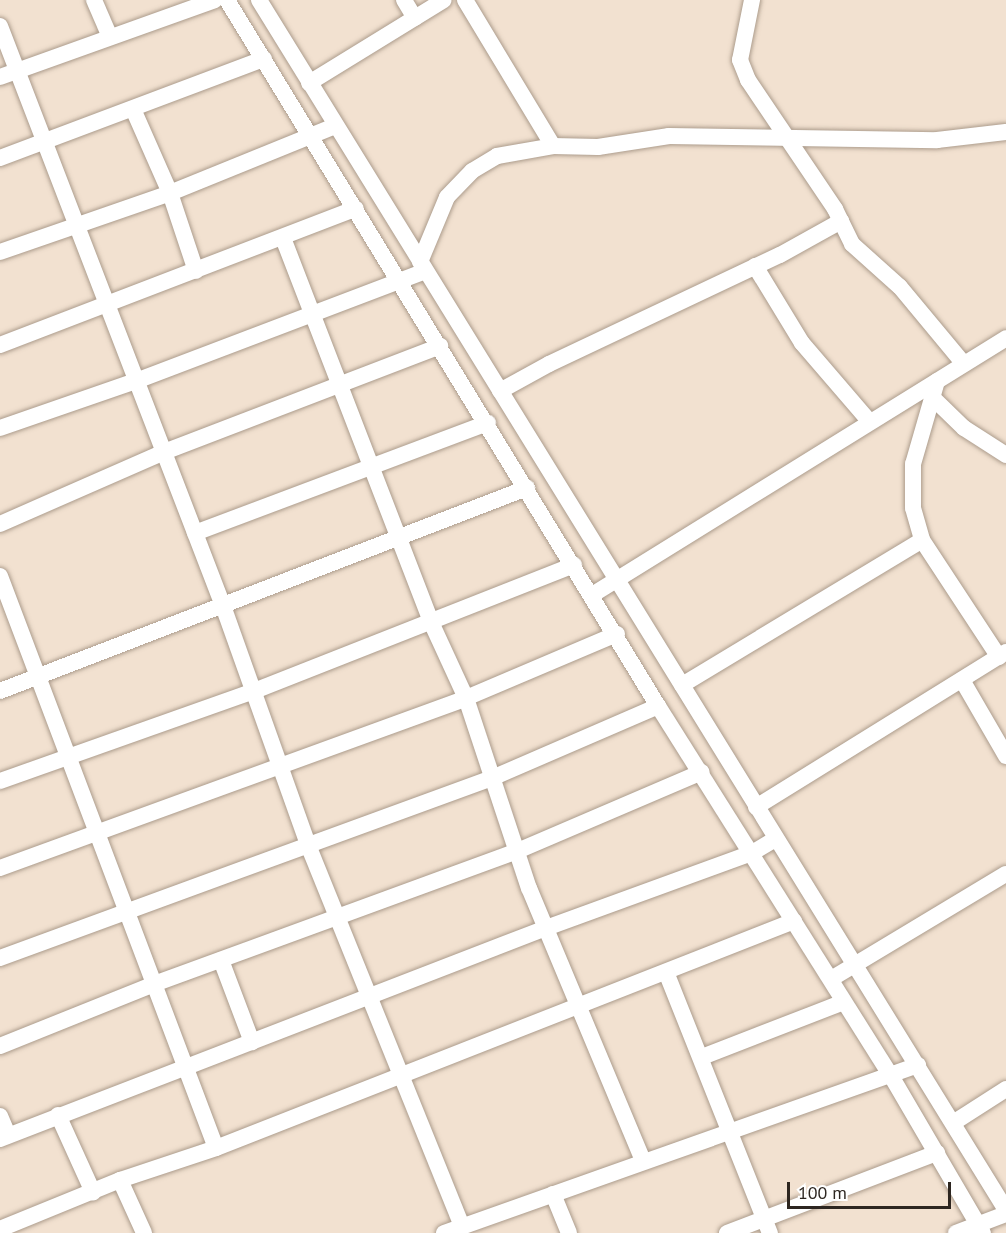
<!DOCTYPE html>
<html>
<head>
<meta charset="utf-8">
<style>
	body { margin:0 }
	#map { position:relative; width:1006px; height:1233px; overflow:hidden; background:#f2e1d0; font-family:"PT Sans",sans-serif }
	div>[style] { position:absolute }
	.roads { filter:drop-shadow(0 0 2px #ac9c8c) drop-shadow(0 0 2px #ac9c8c) }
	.minor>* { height:16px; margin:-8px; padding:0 8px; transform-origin:8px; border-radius:8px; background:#fff }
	span { translate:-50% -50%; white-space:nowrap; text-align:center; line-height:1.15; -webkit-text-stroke:6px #fff; paint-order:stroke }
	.scale { position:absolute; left:787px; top:1182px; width:164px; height:27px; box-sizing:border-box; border:3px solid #2d2620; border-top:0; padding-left:8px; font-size:18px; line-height:21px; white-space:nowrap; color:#2d2620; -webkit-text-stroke:4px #fff; paint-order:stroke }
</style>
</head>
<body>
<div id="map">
	<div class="roads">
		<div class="minor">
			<i style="left:94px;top:0;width:40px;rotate:66.6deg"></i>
			<i style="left:227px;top:0;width:827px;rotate:58.6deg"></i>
			<i style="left:658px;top:706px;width:435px;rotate:57.8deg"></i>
			<i style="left:890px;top:1074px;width:184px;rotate:59.7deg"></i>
			<i style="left:259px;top:0;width:1422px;rotate:58.31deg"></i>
			<i style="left:404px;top:0;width:21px;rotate:59deg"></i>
			<i style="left:465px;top:0;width:170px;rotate:58.9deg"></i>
			<i style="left:752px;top:0;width:61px;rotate:101.3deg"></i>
			<i style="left:740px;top:60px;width:22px;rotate:68deg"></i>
			<i style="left:748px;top:80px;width:156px;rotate:56deg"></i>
			<i style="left:835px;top:209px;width:39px;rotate:64deg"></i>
			<i style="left:852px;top:244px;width:64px;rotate:41.9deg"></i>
			<i style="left:900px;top:287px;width:100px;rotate:50.3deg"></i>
			<i style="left:0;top:26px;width:618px;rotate:68.96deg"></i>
			<i style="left:222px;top:603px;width:257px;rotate:70.4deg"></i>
			<i style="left:308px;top:845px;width:411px;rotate:68deg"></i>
			<i style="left:0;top:77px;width:228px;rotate:-19.7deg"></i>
			<i style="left:309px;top:83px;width:158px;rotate:-31.6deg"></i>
			<i style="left:133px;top:109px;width:92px;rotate:66.2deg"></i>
			<i style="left:170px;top:193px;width:82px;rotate:71.6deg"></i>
			<i style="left:0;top:158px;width:282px;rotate:-20.6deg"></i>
			<i style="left:283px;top:238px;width:412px;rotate:68.9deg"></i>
			<i style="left:431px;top:622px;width:84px;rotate:65.3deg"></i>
			<i style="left:466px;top:698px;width:200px;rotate:71.7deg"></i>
			<i style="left:529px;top:888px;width:296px;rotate:67.3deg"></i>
			<i style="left:0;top:252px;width:180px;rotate:-19.1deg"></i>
			<i style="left:170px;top:193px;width:178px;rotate:-22.1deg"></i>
			<i style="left:420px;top:262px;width:70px;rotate:-67.4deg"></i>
			<i style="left:447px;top:197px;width:36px;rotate:-46deg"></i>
			<i style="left:472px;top:171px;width:29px;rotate:-31deg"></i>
			<i style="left:497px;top:156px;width:57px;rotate:-10.1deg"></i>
			<i style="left:553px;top:146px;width:45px;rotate:1.3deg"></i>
			<i style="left:598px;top:147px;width:72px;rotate:-8.8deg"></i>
			<i style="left:669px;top:136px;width:268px;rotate:0.9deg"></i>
			<i style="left:937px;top:140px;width:69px;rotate:-6.6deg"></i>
			<i style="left:755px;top:266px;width:90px;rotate:58.6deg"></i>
			<i style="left:802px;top:343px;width:104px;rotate:49.3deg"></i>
			<i style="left:0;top:345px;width:381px;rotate:-21deg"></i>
			<i style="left:937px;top:381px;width:86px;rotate:106.1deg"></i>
			<i style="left:913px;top:464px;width:44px;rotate:90deg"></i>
			<i style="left:913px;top:508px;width:33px;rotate:74deg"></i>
			<i style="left:922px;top:540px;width:140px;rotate:56.7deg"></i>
			<i style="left:500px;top:391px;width:56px;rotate:-28.9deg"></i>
			<i style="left:549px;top:364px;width:255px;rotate:-25.3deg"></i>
			<i style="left:780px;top:255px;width:70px;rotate:-29.1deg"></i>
			<i style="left:933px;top:398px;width:43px;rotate:44.1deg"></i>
			<i style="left:964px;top:428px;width:50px;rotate:32.7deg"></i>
			<i style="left:0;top:428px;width:144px;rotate:-19.1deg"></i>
			<i style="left:136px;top:381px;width:309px;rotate:-20.8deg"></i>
			<i style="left:0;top:524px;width:179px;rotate:-23.7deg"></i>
			<i style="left:164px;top:452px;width:296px;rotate:-21deg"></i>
			<i style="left:195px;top:533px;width:313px;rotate:-20.6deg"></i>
			<i style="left:0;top:576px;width:611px;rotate:69.31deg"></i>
			<i style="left:592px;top:595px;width:487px;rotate:-31.8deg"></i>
			<i style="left:962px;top:680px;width:88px;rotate:59.9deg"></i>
			<i style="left:682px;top:685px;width:280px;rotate:-31.1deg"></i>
			<i style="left:0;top:691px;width:565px;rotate:-21.07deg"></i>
			<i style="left:0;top:781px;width:269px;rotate:-19.5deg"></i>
			<i style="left:254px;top:691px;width:344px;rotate:-21.5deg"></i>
			<i style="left:756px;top:807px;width:294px;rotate:-31.8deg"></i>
			<i style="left:0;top:868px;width:496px;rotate:-20deg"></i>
			<i style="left:466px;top:698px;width:164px;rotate:-23deg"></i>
			<i style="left:0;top:958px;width:524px;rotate:-20.1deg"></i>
			<i style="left:492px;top:778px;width:181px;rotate:-23.4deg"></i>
			<i style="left:221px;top:960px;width:88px;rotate:69.3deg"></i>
			<i style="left:666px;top:972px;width:281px;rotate:68.3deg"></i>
			<i style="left:831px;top:979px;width:204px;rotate:-31deg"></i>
			<i style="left:0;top:1046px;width:166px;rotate:-21.9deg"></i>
			<i style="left:154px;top:984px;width:384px;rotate:-20.1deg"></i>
			<i style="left:515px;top:852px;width:203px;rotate:-23.2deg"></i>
			<i style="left:702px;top:1057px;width:152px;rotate:-21.2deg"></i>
			<i style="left:58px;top:1115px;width:85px;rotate:65.6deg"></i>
			<i style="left:0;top:1116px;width:21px;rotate:67deg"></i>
			<i style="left:953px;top:1123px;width:63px;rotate:-32.7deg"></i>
			<i style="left:0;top:1139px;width:585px;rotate:-21.13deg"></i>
			<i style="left:546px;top:928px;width:219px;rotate:-20deg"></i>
			<i style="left:752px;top:853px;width:27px;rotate:-31deg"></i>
			<i style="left:120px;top:1180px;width:101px;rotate:-18.4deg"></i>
			<i style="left:216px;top:1148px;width:621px;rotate:-21.44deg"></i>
			<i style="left:553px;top:1194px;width:42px;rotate:67.7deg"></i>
			<i style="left:0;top:1229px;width:130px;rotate:-22.2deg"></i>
			<i style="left:120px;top:1180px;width:58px;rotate:65.6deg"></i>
			<i style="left:444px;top:1233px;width:503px;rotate:-19.52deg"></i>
			<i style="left:727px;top:1233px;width:225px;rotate:-20.9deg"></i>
			<i style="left:956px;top:1233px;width:53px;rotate:-20.8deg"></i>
		</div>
	</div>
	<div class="scale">100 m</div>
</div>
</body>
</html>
